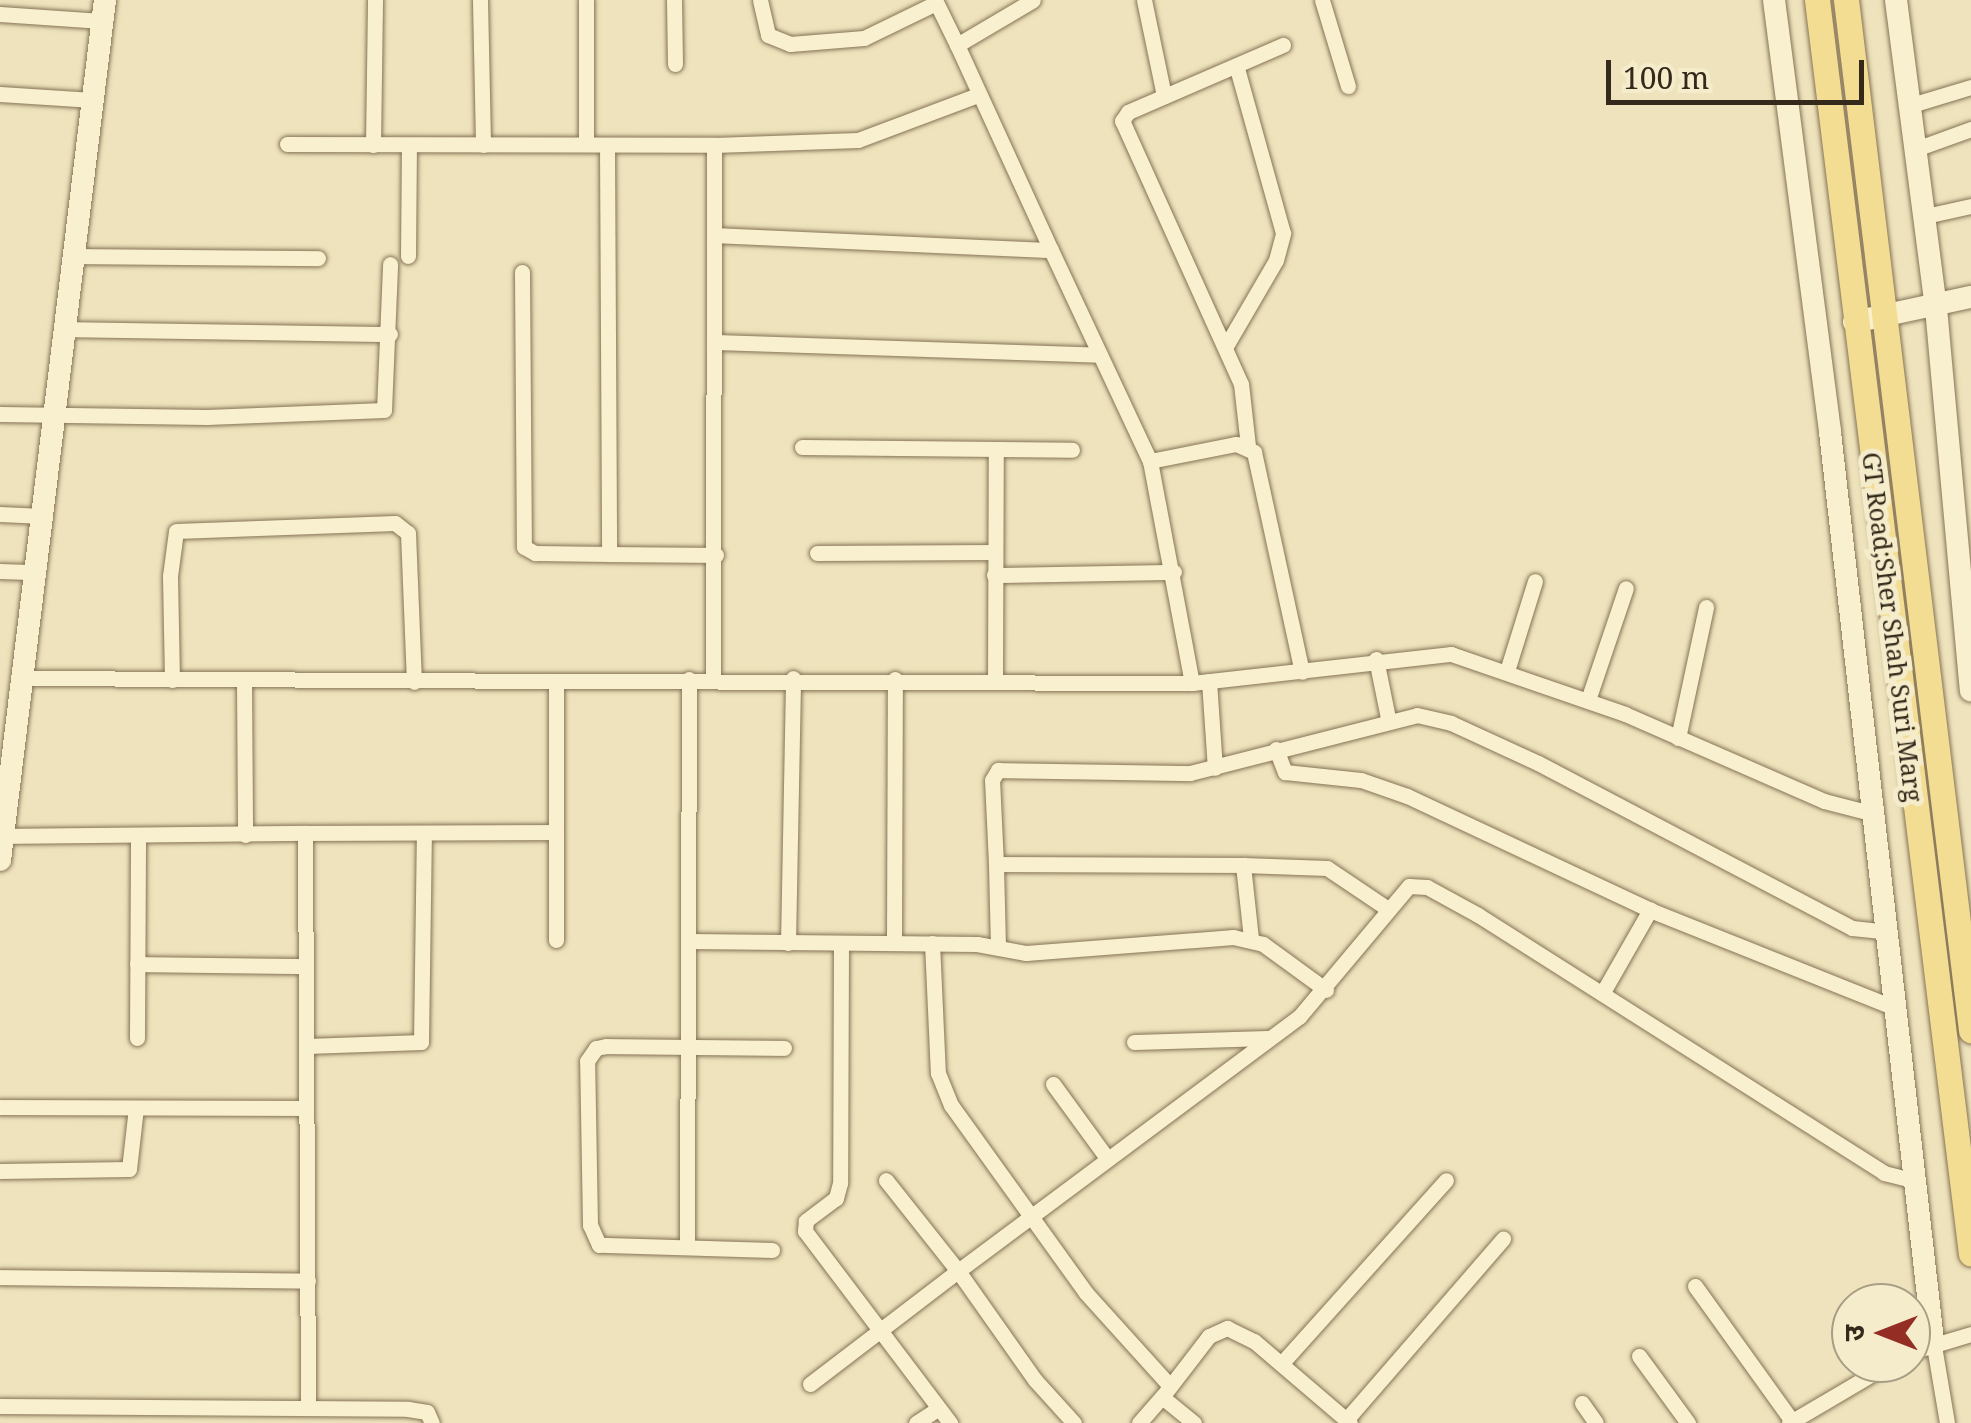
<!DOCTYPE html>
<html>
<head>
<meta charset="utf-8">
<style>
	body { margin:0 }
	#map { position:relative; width:1971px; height:1423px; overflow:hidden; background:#eee3bc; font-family:"Noto Serif","Noto Sans Devanagari",serif }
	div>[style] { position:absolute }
	.roads { filter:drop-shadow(0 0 2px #857356) drop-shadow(0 0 2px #857356) }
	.street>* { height:15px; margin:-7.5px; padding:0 7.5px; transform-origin:7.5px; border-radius:7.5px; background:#f9f0cf }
	.secondary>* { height:22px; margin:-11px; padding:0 11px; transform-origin:11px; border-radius:11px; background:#f9f0cf }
	.primary>* { height:25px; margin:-12.5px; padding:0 12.5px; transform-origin:12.5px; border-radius:12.5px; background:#f3dd92 }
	span { translate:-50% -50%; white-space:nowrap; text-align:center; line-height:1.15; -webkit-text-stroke:10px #f5eccb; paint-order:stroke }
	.street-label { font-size:25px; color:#34291b }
	.north { position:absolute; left:1831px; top:1283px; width:100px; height:100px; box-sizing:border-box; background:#f5eccb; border:2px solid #a89e85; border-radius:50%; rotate:270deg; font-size:28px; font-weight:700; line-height:40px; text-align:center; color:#34291b }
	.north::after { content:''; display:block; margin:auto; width:35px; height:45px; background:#942e25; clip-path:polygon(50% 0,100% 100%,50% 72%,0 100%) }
	.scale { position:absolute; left:1606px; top:60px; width:258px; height:45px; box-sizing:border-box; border:5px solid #34291b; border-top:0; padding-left:12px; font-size:30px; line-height:35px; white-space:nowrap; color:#34291b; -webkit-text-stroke:8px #f5eccb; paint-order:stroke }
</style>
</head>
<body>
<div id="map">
	<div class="roads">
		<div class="street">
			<i style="left:480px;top:0;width:145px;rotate:88.8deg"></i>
			<i style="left:586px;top:0;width:143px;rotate:90deg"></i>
			<i style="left:674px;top:0;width:64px;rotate:89.1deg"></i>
			<i style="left:760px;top:0;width:36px;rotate:77deg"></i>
			<i style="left:768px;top:35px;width:24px;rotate:22deg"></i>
			<i style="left:790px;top:44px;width:74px;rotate:-4.6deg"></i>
			<i style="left:864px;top:38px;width:80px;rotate:-25.9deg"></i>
			<i style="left:935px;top:0;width:50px;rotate:63.9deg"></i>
			<i style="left:1144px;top:0;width:98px;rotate:78.2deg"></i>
			<i style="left:1322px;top:0;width:90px;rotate:73.2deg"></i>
			<i style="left:0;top:14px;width:102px;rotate:3.9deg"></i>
			<i style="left:0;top:94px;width:93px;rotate:3.7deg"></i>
			<i style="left:1908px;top:106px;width:66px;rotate:-16.8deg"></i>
			<i style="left:287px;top:144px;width:427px;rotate:0.1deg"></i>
			<i style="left:714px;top:145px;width:534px;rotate:90.11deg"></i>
			<i style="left:373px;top:145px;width:145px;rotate:-89.2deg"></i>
			<i style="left:714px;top:145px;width:144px;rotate:-2deg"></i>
			<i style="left:858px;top:140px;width:128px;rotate:-20.6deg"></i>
			<i style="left:607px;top:146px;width:408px;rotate:89.7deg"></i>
			<i style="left:609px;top:554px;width:107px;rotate:0.5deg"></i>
			<i style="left:1913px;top:150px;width:62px;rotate:-19.9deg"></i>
			<i style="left:1921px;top:217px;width:51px;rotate:-12.4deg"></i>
			<i style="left:715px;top:235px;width:336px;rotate:2.6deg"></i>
			<i style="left:1051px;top:250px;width:226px;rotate:-114.6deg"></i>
			<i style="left:957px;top:45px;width:88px;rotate:-30.6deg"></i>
			<i style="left:1051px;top:250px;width:233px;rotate:64.9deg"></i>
			<i style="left:1150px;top:461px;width:226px;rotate:79.3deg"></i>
			<i style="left:1192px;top:683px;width:261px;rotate:-6.4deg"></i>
			<i style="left:1451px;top:654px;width:184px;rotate:19deg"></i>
			<i style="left:1625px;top:714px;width:217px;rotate:23.6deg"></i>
			<i style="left:1824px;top:801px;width:52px;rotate:14.6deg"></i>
			<i style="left:74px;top:256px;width:244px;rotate:0.5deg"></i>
			<i style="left:408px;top:256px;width:111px;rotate:-89.5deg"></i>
			<i style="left:522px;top:272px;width:275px;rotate:89.6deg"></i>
			<i style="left:524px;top:547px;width:13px;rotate:29deg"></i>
			<i style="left:535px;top:553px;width:74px;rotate:0.8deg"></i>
			<i style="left:65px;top:329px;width:325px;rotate:0.9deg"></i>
			<i style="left:716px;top:342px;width:384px;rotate:1.9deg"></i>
			<i style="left:1226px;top:346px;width:99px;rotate:-59.8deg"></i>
			<i style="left:1276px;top:260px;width:28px;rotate:-75deg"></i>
			<i style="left:1283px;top:233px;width:174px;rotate:-105.6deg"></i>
			<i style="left:0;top:414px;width:207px;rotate:0.8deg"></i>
			<i style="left:207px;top:417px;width:177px;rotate:-2.3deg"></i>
			<i style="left:384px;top:410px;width:146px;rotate:-87.6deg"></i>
			<i style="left:1248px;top:446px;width:62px;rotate:-96.4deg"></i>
			<i style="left:1241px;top:384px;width:289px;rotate:-114.3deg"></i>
			<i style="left:1122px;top:121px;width:11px;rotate:-56deg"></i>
			<i style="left:1128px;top:112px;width:169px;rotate:-23.4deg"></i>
			<i style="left:802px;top:447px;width:270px;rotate:0.6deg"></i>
			<i style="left:1150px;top:461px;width:88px;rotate:-11.2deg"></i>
			<i style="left:1236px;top:444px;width:20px;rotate:24deg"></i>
			<i style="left:1254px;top:452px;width:225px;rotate:77.7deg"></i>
			<i style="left:0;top:514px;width:43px;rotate:2.7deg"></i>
			<i style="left:817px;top:553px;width:178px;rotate:-0.3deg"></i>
			<i style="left:0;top:571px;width:36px;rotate:2deg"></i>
			<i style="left:994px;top:575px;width:180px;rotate:-1deg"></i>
			<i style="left:1376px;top:659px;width:60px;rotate:78.5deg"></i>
			<i style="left:1507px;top:671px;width:94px;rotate:-72.7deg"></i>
			<i style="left:24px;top:678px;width:532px;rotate:0.32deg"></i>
			<i style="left:172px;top:680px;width:104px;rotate:-91.1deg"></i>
			<i style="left:170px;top:576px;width:45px;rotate:-82.4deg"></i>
			<i style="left:176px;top:531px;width:219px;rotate:-2.1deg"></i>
			<i style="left:395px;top:523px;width:16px;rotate:38deg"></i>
			<i style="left:408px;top:533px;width:149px;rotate:87.7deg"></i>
			<i style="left:244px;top:680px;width:155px;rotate:89.6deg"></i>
			<i style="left:995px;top:681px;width:232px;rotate:-89.8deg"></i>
			<i style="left:1209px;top:681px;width:87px;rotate:86.1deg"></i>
			<i style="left:1588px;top:700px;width:118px;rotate:-71.3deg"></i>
			<i style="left:1678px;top:738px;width:134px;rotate:-77.9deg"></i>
			<i style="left:1276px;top:749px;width:25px;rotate:69deg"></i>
			<i style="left:1285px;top:772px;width:76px;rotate:6deg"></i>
			<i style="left:1361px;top:780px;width:49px;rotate:19.2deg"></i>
			<i style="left:1407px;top:796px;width:268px;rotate:25.1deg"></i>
			<i style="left:1650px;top:910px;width:266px;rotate:21.8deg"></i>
			<i style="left:3px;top:836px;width:302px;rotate:-0.6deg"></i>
			<i style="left:996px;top:864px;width:84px;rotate:-92.7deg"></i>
			<i style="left:992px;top:780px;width:12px;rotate:-59deg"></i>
			<i style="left:998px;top:770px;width:192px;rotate:0.9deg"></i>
			<i style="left:1190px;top:773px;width:234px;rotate:-14.3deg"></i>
			<i style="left:1417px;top:715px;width:35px;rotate:13deg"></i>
			<i style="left:1451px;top:723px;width:96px;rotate:24.7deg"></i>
			<i style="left:1538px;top:763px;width:355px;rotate:27.7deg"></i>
			<i style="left:1852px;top:928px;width:37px;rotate:6deg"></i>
			<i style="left:1243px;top:865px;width:84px;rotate:2deg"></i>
			<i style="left:1327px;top:868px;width:73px;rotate:33.9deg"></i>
			<i style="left:556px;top:940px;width:259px;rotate:-90deg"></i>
			<i style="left:556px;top:681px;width:636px;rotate:0.18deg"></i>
			<i style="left:688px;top:941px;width:289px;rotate:0.6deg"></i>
			<i style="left:977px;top:944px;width:50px;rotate:10.4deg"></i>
			<i style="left:1026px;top:953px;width:208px;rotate:-4.4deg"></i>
			<i style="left:1233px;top:937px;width:31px;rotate:13deg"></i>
			<i style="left:1263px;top:944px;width:78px;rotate:36.1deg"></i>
			<i style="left:788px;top:943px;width:265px;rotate:-88.9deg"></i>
			<i style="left:894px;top:943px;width:264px;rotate:-89.8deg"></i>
			<i style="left:932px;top:943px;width:130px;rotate:87.4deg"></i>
			<i style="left:938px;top:1073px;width:35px;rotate:68deg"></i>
			<i style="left:951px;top:1105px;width:231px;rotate:54.3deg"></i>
			<i style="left:1086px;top:1293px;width:125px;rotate:47.9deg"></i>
			<i style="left:841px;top:944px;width:239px;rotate:90.2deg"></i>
			<i style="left:840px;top:1183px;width:16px;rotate:105deg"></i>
			<i style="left:836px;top:1198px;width:38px;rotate:143deg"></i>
			<i style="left:806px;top:1221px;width:10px;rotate:96deg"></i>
			<i style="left:805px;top:1231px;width:241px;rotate:52.9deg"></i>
			<i style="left:998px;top:947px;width:83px;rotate:-91.4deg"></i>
			<i style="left:996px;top:864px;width:247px;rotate:0.2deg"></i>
			<i style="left:1243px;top:865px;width:74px;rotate:83.8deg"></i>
			<i style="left:137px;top:964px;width:169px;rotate:0.7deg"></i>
			<i style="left:1603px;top:992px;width:95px;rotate:-60.2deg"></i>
			<i style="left:137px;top:1038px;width:202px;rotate:-89.7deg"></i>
			<i style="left:1134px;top:1042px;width:134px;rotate:-1.7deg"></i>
			<i style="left:307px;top:1046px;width:114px;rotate:-2deg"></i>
			<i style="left:421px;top:1042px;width:209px;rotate:-89.2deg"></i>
			<i style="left:1053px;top:1084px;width:92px;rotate:53.9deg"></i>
			<i style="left:0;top:1107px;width:306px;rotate:0.2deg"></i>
			<i style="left:0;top:1171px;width:129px;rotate:-0.9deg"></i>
			<i style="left:129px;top:1169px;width:61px;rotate:-83.5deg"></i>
			<i style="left:687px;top:1247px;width:568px;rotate:-89.8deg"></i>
			<i style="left:772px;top:1250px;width:173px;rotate:-178.3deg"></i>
			<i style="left:599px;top:1245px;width:22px;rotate:-114deg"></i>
			<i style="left:590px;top:1225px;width:164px;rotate:-91deg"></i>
			<i style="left:587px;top:1061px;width:16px;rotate:-55deg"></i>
			<i style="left:596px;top:1048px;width:10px;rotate:-11deg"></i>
			<i style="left:606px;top:1046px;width:178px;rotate:0.6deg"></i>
			<i style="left:0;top:1277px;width:308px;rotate:0.7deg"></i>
			<i style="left:1695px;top:1286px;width:166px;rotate:54.3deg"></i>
			<i style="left:1933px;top:1340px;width:84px;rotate:80.4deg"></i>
			<i style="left:1911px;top:1352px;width:63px;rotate:-16.7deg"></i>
			<i style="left:1639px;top:1356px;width:83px;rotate:53.8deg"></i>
			<i style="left:1281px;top:1364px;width:247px;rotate:-48.1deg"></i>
			<i style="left:810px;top:1384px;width:186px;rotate:-37.4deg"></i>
			<i style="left:958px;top:1271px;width:116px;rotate:-128.4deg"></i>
			<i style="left:1582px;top:1403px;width:24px;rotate:55deg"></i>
			<i style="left:0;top:1406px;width:408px;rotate:0.4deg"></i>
			<i style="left:408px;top:1409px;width:19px;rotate:9deg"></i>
			<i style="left:427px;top:1412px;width:12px;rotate:66deg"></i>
			<i style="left:308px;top:1408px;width:575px;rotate:-90.3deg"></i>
			<i style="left:305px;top:833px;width:251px;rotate:-0.2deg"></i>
			<i style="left:1346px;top:1420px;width:240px;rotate:-49.1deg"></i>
			<i style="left:916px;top:1423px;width:27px;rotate:-33deg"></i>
			<i style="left:1074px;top:1423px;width:58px;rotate:-132.2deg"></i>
			<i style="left:1035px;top:1380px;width:133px;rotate:-125.2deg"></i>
			<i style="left:958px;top:1271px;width:425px;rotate:-36.7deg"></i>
			<i style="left:1299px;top:1017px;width:171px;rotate:-50deg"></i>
			<i style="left:1409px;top:886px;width:18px;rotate:3deg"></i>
			<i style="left:1427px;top:887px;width:58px;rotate:28.8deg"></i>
			<i style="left:1478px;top:915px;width:481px;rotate:32.4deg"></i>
			<i style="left:1884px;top:1173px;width:33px;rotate:14deg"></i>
			<i style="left:1139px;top:1423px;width:35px;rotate:-49deg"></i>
			<i style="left:1194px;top:1423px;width:41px;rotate:-140.9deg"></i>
			<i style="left:1162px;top:1397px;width:77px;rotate:-52.4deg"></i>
			<i style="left:1209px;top:1336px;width:20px;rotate:-24deg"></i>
			<i style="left:1227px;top:1328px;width:30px;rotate:26deg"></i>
			<i style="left:1254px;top:1341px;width:126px;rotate:40.5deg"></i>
			<i style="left:1789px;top:1423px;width:118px;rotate:-30.5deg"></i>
		</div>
		<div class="secondary">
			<i style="left:1774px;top:0;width:436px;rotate:82.6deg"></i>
			<i style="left:1830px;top:432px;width:914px;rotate:83.53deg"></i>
			<i style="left:1896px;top:0;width:311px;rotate:82.6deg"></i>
			<i style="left:1936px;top:308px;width:384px;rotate:84.8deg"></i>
			<i style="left:1854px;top:322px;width:120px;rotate:-12.1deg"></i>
			<i style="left:0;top:860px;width:866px;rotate:-83.04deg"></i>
		</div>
		<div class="primary">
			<i style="left:1817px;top:0;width:1263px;rotate:83deg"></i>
			<i style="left:1846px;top:0;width:1038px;rotate:83.08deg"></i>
		</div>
	</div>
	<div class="street-label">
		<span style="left:1893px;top:627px;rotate:83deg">GT Road;Sher Shah Suri Marg</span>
	</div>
	<div class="north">उ</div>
	<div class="scale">100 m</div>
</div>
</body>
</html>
